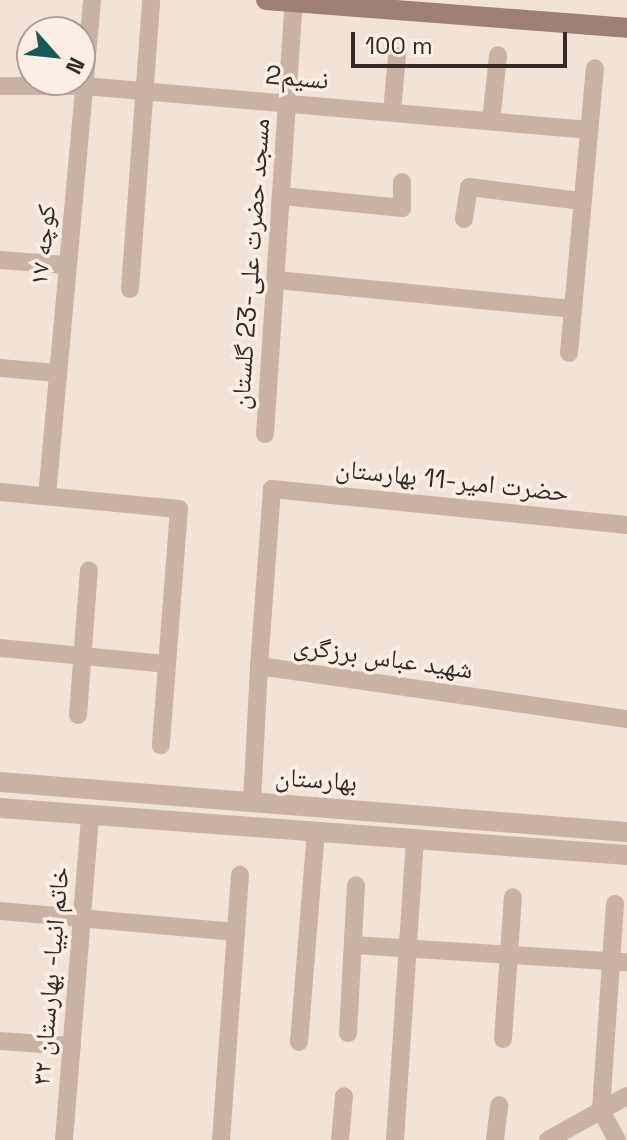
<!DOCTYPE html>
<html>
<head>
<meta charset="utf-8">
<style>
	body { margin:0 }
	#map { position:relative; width:627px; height:1140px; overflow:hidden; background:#f2e3d9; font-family:"Space Grotesk","Noto Naskh Arabic",sans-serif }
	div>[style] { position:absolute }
	.minor>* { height:18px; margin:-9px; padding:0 9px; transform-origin:9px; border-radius:9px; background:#cab2a4 }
	.tertiary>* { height:20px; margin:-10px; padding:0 10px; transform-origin:10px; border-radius:10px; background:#cab2a4 }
	.secondary>* { height:20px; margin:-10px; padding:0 10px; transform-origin:10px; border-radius:10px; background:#9e8076 }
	span { translate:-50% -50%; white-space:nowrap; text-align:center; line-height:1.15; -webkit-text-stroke:7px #faeee5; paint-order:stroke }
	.street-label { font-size:26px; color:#352926 }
	.north { position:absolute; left:16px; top:16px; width:80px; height:80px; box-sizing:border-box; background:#faeee5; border:2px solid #ab9f99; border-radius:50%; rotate:117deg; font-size:22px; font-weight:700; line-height:32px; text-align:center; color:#352926 }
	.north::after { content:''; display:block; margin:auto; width:28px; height:36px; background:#1b5855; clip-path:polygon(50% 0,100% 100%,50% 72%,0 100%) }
	.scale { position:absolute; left:351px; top:32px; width:216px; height:36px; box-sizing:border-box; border:4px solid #352926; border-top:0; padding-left:10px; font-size:24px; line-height:28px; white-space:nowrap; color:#352926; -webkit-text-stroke:6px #faeee5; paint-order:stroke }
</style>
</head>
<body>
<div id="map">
	<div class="minor">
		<i style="left:0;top:86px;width:85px"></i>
		<i style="left:85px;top:86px;width:506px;rotate:4.99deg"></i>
		<i style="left:392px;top:112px;width:56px;rotate:-84.9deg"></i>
		<i style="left:491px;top:121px;width:66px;rotate:-83.9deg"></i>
		<i style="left:282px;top:196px;width:121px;rotate:5.7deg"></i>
		<i style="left:402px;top:208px;width:26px;rotate:-90deg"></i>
		<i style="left:464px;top:219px;width:32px;rotate:-81deg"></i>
		<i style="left:469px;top:187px;width:114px;rotate:7.1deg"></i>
		<i style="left:0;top:260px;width:66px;rotate:4.3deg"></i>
		<i style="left:277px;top:280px;width:296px;rotate:5.6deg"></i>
		<i style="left:130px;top:289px;width:290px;rotate:-85.8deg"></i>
		<i style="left:569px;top:353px;width:286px;rotate:-84.8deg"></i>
		<i style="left:0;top:368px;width:57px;rotate:5deg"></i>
		<i style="left:265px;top:434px;width:433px;rotate:-86.2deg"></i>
		<i style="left:0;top:492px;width:180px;rotate:5.4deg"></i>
		<i style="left:179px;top:509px;width:237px;rotate:94.4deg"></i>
		<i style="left:47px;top:496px;width:498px;rotate:-84.8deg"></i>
		<i style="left:627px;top:525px;width:357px;rotate:-174.2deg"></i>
		<i style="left:272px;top:489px;width:177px;rotate:94.2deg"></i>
		<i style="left:259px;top:666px;width:372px;rotate:8.2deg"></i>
		<i style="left:0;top:648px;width:168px;rotate:5.5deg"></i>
		<i style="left:78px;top:715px;width:145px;rotate:-85.7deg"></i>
		<i style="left:252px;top:801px;width:135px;rotate:-87deg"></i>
		<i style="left:615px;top:904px;width:207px;rotate:93.9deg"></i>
		<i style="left:601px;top:1111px;width:33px;rotate:61deg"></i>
		<i style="left:0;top:911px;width:237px;rotate:5.1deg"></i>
		<i style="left:353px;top:945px;width:275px;rotate:3.6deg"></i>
		<i style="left:348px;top:1033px;width:148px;rotate:-86.9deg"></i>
		<i style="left:503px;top:1039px;width:142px;rotate:-86deg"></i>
		<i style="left:0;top:1041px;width:72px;rotate:4deg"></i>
		<i style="left:299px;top:1042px;width:212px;rotate:-85.4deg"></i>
		<i style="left:64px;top:1140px;width:326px;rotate:-85.4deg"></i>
		<i style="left:221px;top:1140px;width:266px;rotate:-85.9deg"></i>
		<i style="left:340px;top:1140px;width:44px;rotate:-84.8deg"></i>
		<i style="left:395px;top:1140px;width:302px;rotate:-86.2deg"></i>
		<i style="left:495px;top:1140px;width:35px;rotate:-83deg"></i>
		<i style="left:548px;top:1140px;width:90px;rotate:-29.1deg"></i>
	</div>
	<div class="tertiary">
		<i style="left:0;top:782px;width:629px;rotate:4.56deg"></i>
		<i style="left:0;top:808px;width:629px;rotate:4.29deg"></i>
	</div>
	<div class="secondary">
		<i style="left:266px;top:0;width:362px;rotate:4.4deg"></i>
	</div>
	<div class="street-label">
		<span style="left:297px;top:78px;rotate:5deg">نسیم2</span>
		<span style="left:43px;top:245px;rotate:-84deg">کوچه ۱۷</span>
		<span style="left:251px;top:264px;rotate:-86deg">مسجد حضرت علی-23 گلستان</span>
		<span style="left:452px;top:481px;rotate:6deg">حضرت امیر-11 بهارستان</span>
		<span style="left:383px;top:658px;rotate:8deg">شهید عباس برزگری</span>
		<span style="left:316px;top:780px;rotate:4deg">بهارستان</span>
		<span style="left:51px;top:976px;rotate:-85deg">خاتم انبیا- بهارستان ۳۲</span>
	</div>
	<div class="north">N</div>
	<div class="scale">100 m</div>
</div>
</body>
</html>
